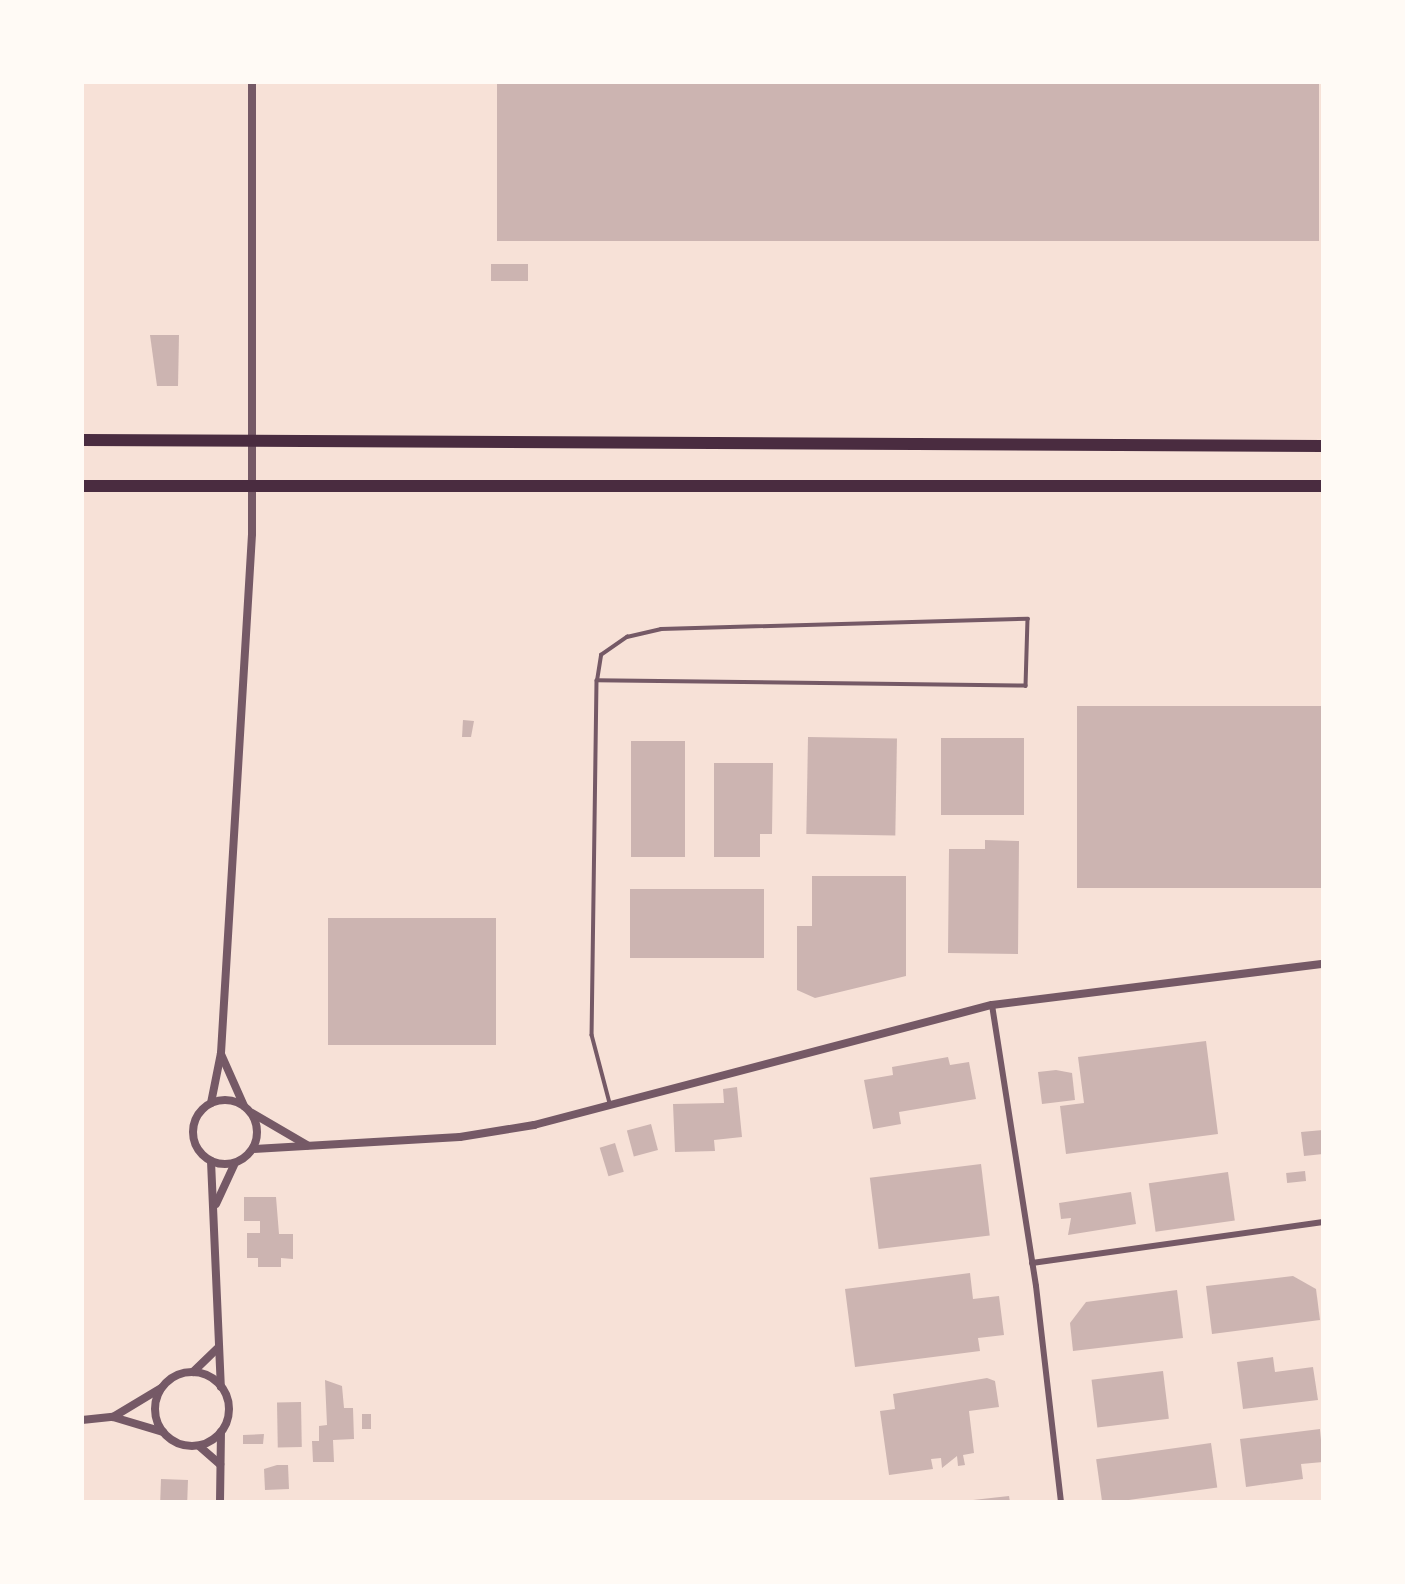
<!DOCTYPE html>
<html>
<head>
<meta charset="utf-8">
<style>
	body { margin:0 }
	#map { position:relative; width:1405px; height:1584px; overflow:hidden; background:#f7e1d7; font-family:"Asap Condensed",sans-serif }
	div>[style] { position:absolute }
	.building>* { inset:0; background:#ccb4b1; transform-origin:0 0 }
	.service>* { height:3.5px; margin:-1.75px; padding:0 1.75px; transform-origin:1.75px; border-radius:1.75px; background:#755966 }
	.minor>* { height:6px; margin:-3px; padding:0 3px; transform-origin:3px; border-radius:3px; background:#755966 }
	.tertiary>* { height:8px; margin:-4px; padding:0 4px; transform-origin:4px; border-radius:4px; background:#755966 }
	.tertiary>.ring { margin:-4px; padding:0; box-sizing:content-box; background:none; border:8px solid #755966; border-radius:50% }
	.motorway>* { height:12px; margin:-6px; padding:0 6px; transform-origin:6px; border-radius:6px; background:#4a2c40 }
	span { translate:-50% -50%; white-space:nowrap; text-align:center; line-height:1.15; -webkit-text-stroke:6px #fffaf5; paint-order:stroke }
	.frame { position:absolute; inset:0; border:84px solid #fffaf5; pointer-events:none }
</style>
</head>
<body>
<div id="map">
	<div class="building">
		<i style="left:497px;top:82px;width:822px;height:159px"></i>
		<i style="left:491px;top:264px;width:37px;height:17px"></i>
		<i style="clip-path:polygon(150px 335px,179px 335px,178px 386px,157px 386px)"></i>
		<i style="left:1077px;top:706px;width:246px;height:182px"></i>
		<i style="clip-path:polygon(463px 720px,474px 721px,471px 737px,462px 737px)"></i>
		<i style="left:808px;top:737px;width:89px;height:97px;rotate:1deg"></i>
		<i style="left:941px;top:738px;width:83px;height:77px"></i>
		<i style="left:631px;top:741px;width:54px;height:116px"></i>
		<i style="clip-path:polygon(714px 763px,773px 763px,772px 834px,760px 834px,760px 857px,714px 857px)"></i>
		<i style="clip-path:polygon(985px 840px,1019px 841px,1018px 954px,948px 953px,949px 849px,985px 849px)"></i>
		<i style="clip-path:polygon(812px 876px,906px 876px,906px 976px,815px 998px,797px 990px,797px 926px,812px 926px)"></i>
		<i style="left:630px;top:889px;width:134px;height:69px"></i>
		<i style="left:328px;top:918px;width:168px;height:127px"></i>
		<i style="clip-path:polygon(1206px 1041px,1218px 1134px,1066px 1154px,1060px 1106px,1084px 1103px,1078px 1057px)"></i>
		<i style="clip-path:polygon(948px 1057px,950px 1065px,969px 1062px,976px 1099px,899px 1112px,901px 1124px,873px 1129px,864px 1080px,893px 1075px,892px 1067px)"></i>
		<i style="clip-path:polygon(1056px 1070px,1072px 1073px,1075px 1100px,1042px 1104px,1038px 1072px)"></i>
		<i style="clip-path:polygon(737px 1087px,742px 1137px,714px 1140px,715px 1151px,675px 1152px,673px 1104px,724px 1103px,723px 1089px)"></i>
		<i style="left:651px;top:1124px;width:27px;height:25px;rotate:75deg"></i>
		<i style="clip-path:polygon(1323px 1130px,1323px 1154px,1304px 1156px,1301px 1132px)"></i>
		<i style="left:615px;top:1143px;width:30px;height:16px;rotate:73deg"></i>
		<i style="left:981px;top:1164px;width:72px;height:112px;rotate:83deg"></i>
		<i style="left:1305px;top:1171px;width:10px;height:19px;rotate:84deg"></i>
		<i style="left:1228px;top:1172px;width:49px;height:80px;rotate:82deg"></i>
		<i style="clip-path:polygon(1131px 1192px,1136px 1224px,1068px 1235px,1071px 1218px,1061px 1219px,1059px 1203px)"></i>
		<i style="clip-path:polygon(244px 1197px,276px 1197px,279px 1234px,293px 1234px,293px 1259px,281px 1258px,281px 1267px,258px 1267px,258px 1258px,247px 1258px,247px 1233px,260px 1233px,260px 1221px,244px 1221px)"></i>
		<i style="clip-path:polygon(970px 1273px,973px 1299px,999px 1296px,1004px 1335px,978px 1338px,980px 1351px,855px 1367px,845px 1289px)"></i>
		<i style="clip-path:polygon(1293px 1276px,1316px 1289px,1320px 1320px,1212px 1334px,1206px 1286px)"></i>
		<i style="clip-path:polygon(1177px 1290px,1183px 1338px,1073px 1351px,1070px 1323px,1086px 1302px)"></i>
		<i style="clip-path:polygon(1273px 1357px,1275px 1372px,1313px 1367px,1318px 1400px,1243px 1409px,1237px 1362px)"></i>
		<i style="left:1163px;top:1371px;width:48px;height:72px;rotate:83deg"></i>
		<i style="clip-path:polygon(987px 1378px,995px 1381px,999px 1407px,969px 1411px,974px 1453px,963px 1455px,965px 1465px,958px 1466px,957px 1456px,942px 1468px,941px 1458px,931px 1459px,933px 1469px,889px 1475px,880px 1411px,895px 1409px,893px 1394px)"></i>
		<i style="clip-path:polygon(325px 1380px,342px 1386px,344px 1408px,353px 1408px,354px 1439px,333px 1440px,334px 1462px,313px 1462px,312px 1441px,319px 1441px,319px 1426px,327px 1425px)"></i>
		<i style="left:301px;top:1402px;width:45px;height:24px;rotate:89deg"></i>
		<i style="left:362px;top:1414px;width:9px;height:15px"></i>
		<i style="clip-path:polygon(1320px 1429px,1323px 1462px,1301px 1464px,1303px 1479px,1246px 1487px,1240px 1439px)"></i>
		<i style="clip-path:polygon(264px 1434px,263px 1444px,243px 1444px,243px 1435px)"></i>
		<i style="left:1211px;top:1443px;width:45px;height:116px;rotate:82deg"></i>
		<i style="clip-path:polygon(277px 1465px,288px 1465px,289px 1489px,265px 1490px,264px 1469px)"></i>
		<i style="left:161px;top:1479px;width:27px;height:23px;rotate:2deg"></i>
		<i style="clip-path:polygon(1009px 1496px,1010px 1502px,973px 1502px,973px 1500px)"></i>
	</div>
	<div class="service">
		<i style="left:597px;top:681px;width:26px;rotate:-81deg"></i>
		<i style="left:601px;top:655px;width:32px;rotate:-35deg"></i>
		<i style="left:627px;top:637px;width:35px;rotate:-13deg"></i>
		<i style="left:661px;top:629px;width:367px;rotate:-1.6deg"></i>
		<i style="left:1028px;top:619px;width:67px;rotate:91.7deg"></i>
		<i style="left:1026px;top:686px;width:429px;rotate:-179.3deg"></i>
		<i style="left:597px;top:681px;width:354px;rotate:90.8deg"></i>
		<i style="left:592px;top:1035px;width:70px;rotate:75.2deg"></i>
	</div>
	<div class="minor">
		<i style="left:992px;top:1005px;width:284px;rotate:81.1deg"></i>
		<i style="left:1036px;top:1286px;width:217px;rotate:83.4deg"></i>
		<i style="left:1032px;top:1263px;width:294px;rotate:-8deg"></i>
	</div>
	<div class="tertiary">
		<i style="left:221px;top:1054px;width:57px;rotate:66.1deg"></i>
		<i class="ring" style="left:193px;top:1100px;width:56px;height:56px"></i>
		<i style="left:211px;top:1103px;width:51px;rotate:-78.7deg"></i>
		<i style="left:221px;top:1053px;width:520px;rotate:-86.58deg"></i>
		<i style="left:252px;top:534px;width:452px;rotate:-90deg"></i>
		<i style="left:252px;top:1113px;width:64px;rotate:30.2deg"></i>
		<i style="left:253px;top:1149px;width:207px;rotate:-3.3deg"></i>
		<i style="left:460px;top:1137px;width:75px;rotate:-9.2deg"></i>
		<i style="left:534px;top:1125px;width:473px;rotate:-14.7deg"></i>
		<i style="left:992px;top:1005px;width:334px;rotate:-7.1deg"></i>
		<i style="left:211px;top:1161px;width:226px;rotate:87.5deg"></i>
		<i style="left:216px;top:1204px;width:45px;rotate:-65.1deg"></i>
		<i style="left:193px;top:1372px;width:35px;rotate:-44deg"></i>
		<i class="ring" style="left:155px;top:1372px;width:66px;height:66px"></i>
		<i style="left:113px;top:1417px;width:56px;rotate:-31.1deg"></i>
		<i style="left:82px;top:1420px;width:31px;rotate:-6deg"></i>
		<i style="left:113px;top:1417px;width:52px;rotate:16.7deg"></i>
		<i style="left:199px;top:1446px;width:28px;rotate:41deg"></i>
		<i style="left:220px;top:1502px;width:70px;rotate:-89.2deg"></i>
	</div>
	<div class="motorway">
		<i style="left:82px;top:440px;width:1241px;rotate:0.28deg"></i>
		<i style="left:82px;top:486px;width:1241px"></i>
	</div>
	<div class="frame"></div>
</div>
</body>
</html>
